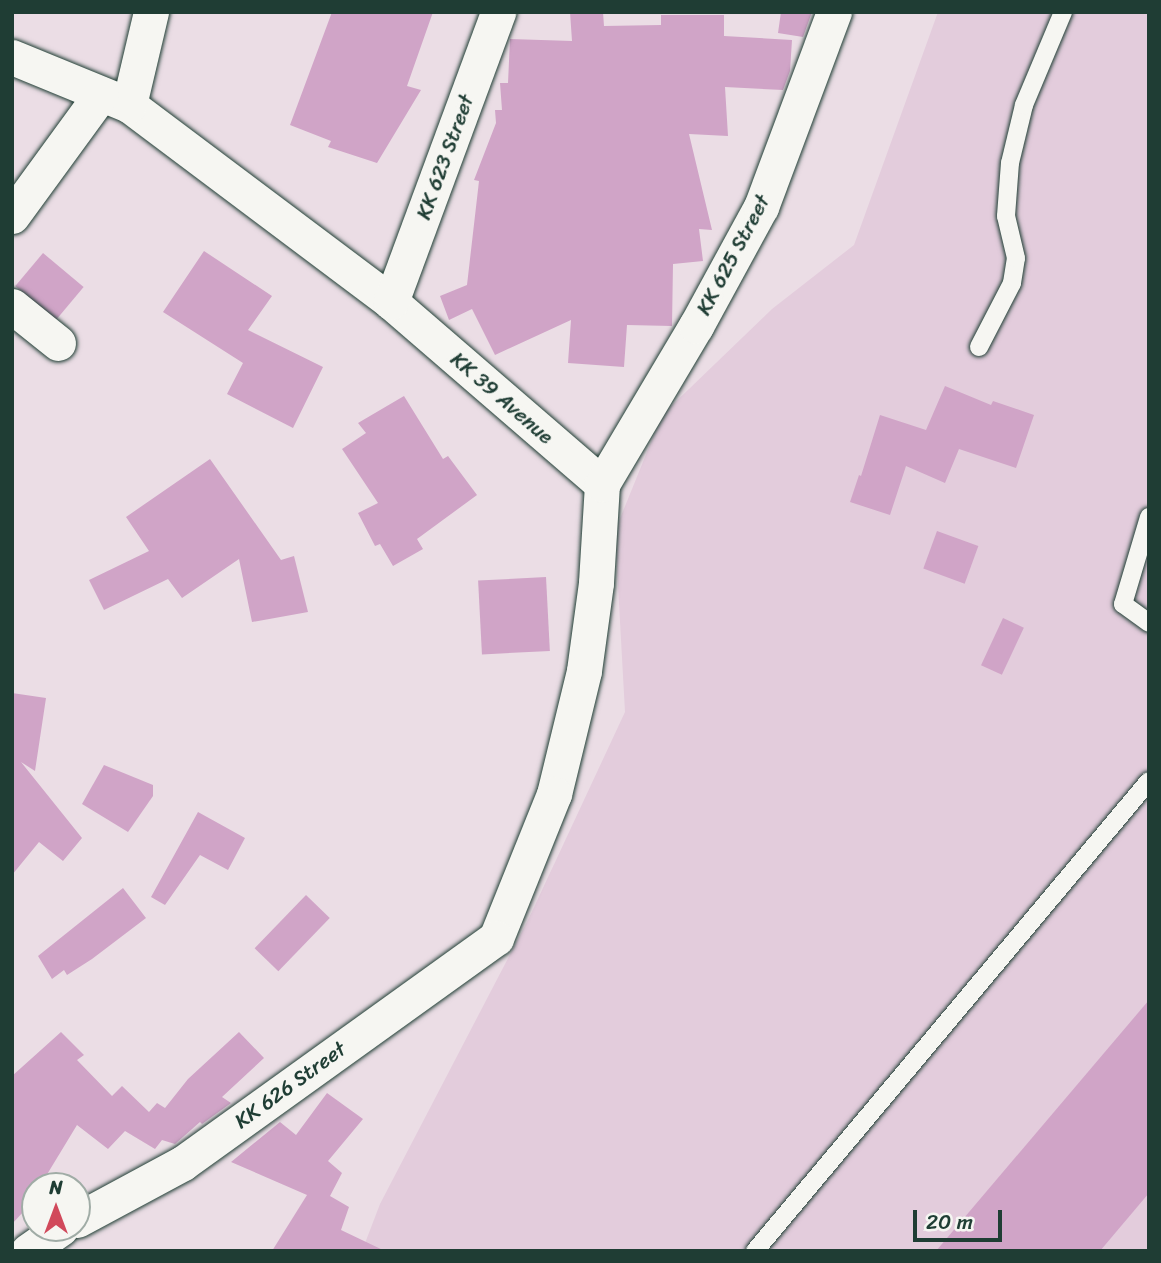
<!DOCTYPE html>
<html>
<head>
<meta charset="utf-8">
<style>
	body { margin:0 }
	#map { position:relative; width:1161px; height:1263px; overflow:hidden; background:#ebdde5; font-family:Sriracha,sans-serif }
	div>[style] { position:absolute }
	.built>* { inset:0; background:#e3ccdc }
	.building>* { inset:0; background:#d0a4c7; transform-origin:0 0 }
	.roads { filter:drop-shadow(0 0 2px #1f3d34) drop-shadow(0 0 2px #1f3d34) }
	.lane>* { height:18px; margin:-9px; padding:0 9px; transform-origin:9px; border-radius:9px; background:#f6f6f2 }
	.street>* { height:35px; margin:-17.5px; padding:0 17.5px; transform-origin:17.5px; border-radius:17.5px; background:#f6f6f2 }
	span { translate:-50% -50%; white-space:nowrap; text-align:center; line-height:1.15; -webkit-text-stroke:7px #f6f6f2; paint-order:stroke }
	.street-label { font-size:21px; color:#1f3d34 }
	.frame { position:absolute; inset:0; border:14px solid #1f3d34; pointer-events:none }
	.north { position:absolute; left:21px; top:1172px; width:70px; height:70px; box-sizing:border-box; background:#f6f6f2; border:2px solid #a0aca6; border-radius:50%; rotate:0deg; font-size:19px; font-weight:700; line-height:28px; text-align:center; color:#1f3d34 }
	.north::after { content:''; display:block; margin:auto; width:24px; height:32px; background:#d1495b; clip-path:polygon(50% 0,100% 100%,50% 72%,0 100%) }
	.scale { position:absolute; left:913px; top:1210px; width:89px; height:32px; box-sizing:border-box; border:4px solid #1f3d34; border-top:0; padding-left:9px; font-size:21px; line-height:24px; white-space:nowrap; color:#1f3d34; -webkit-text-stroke:5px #f6f6f2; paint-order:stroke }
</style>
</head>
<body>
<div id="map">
	<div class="built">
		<i style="clip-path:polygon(938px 12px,1149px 12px,1149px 1251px,362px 1251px,380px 1204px,529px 918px,625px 712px,615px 531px,662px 415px,772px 309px,854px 245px)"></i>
	</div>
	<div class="building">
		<i style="clip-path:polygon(332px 12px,433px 12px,407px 86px,421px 90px,377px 163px,328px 147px,331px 141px,290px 125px)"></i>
		<i style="clip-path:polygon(570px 12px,603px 12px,604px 26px,661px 25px,661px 15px,724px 15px,724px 36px,792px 40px,790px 71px,783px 90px,725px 87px,728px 136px,689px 134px,712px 230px,699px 229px,703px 261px,673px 264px,672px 326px,627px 325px,624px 367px,568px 363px,571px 320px,495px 355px,472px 309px,449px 320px,440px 296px,467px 285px,479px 181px,474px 180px,496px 123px,495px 110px,502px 110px,500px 83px,508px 83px,510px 39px,572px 41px)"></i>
		<i style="clip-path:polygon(781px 12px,812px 12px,803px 37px,778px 33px)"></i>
		<i style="clip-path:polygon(204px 251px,272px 296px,248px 330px,323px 367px,293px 428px,227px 394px,243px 363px,163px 312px)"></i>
		<i style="left:43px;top:253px;width:53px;height:43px;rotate:40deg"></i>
		<i style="clip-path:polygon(945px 386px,991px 405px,993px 401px,1034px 415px,1016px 468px,959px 449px,945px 483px,906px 466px,890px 515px,850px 502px,859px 475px,861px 476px,880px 415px,926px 430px)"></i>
		<i style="clip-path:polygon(404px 396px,443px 459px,448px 456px,477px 495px,417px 539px,423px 549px,393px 566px,380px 544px,375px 546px,358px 513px,378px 503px,342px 449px,366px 433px,358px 423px)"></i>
		<i style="clip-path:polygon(210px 459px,281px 560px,294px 556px,308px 612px,252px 622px,239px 559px,182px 598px,168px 579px,104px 610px,89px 580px,149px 551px,126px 517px)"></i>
		<i style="left:937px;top:531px;width:44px;height:40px;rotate:20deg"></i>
		<i style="left:546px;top:577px;width:74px;height:68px;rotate:87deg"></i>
		<i style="left:1003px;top:618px;width:23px;height:52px;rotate:25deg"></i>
		<i style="clip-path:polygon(12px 693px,46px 698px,35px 771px,21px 762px,82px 838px,63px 861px,39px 842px,12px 875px)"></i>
		<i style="clip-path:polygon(104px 765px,153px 785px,153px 796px,128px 832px,82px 804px)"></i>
		<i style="clip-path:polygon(198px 812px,245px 838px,228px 870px,200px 855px,165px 905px,151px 897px)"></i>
		<i style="clip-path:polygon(123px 888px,146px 918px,92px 959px,67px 975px,64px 970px,52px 979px,38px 956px)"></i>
		<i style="left:306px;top:895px;width:33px;height:74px;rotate:44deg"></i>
		<i style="clip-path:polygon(1149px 1000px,1149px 1193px,1100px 1251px,936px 1251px)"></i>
		<i style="clip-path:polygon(61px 1032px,84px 1055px,77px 1060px,112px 1096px,122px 1086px,149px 1112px,157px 1103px,165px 1108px,188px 1079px,239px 1032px,264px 1058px,222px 1097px,231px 1103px,202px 1124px,200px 1122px,175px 1144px,162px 1140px,155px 1149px,125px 1131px,108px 1149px,77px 1125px,40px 1186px,35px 1186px,35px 1199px,12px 1224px,12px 1076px)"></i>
		<i style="clip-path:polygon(327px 1093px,363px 1119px,328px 1161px,342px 1173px,330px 1196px,349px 1207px,341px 1230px,385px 1251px,272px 1251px,307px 1195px,231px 1162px,280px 1122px,296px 1135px)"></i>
	</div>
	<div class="roads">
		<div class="lane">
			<i style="left:979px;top:347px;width:72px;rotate:-62.7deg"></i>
			<i style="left:1012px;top:283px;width:25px;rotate:-81deg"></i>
			<i style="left:1016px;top:258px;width:43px;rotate:-103.4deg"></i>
			<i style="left:1006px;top:216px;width:53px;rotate:-85.7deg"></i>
			<i style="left:1010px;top:163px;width:60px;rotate:-76.4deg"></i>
			<i style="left:1024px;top:105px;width:101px;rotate:-67.2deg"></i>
			<i style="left:1149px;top:517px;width:91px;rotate:106.6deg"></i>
			<i style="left:1123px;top:604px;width:32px;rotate:36deg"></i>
			<i style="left:755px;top:1251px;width:613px;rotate:-50.03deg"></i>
		</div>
		<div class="street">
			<i style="left:12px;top:57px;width:126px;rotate:22.3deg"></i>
			<i style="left:129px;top:105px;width:328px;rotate:36.9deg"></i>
			<i style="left:391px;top:302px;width:279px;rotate:40.8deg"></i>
			<i style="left:602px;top:484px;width:99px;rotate:93.5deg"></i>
			<i style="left:596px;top:583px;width:89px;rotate:97.8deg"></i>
			<i style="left:584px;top:671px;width:127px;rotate:103.7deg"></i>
			<i style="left:554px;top:794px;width:155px;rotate:111.9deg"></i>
			<i style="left:496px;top:938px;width:385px;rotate:144.3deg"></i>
			<i style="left:183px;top:1163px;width:120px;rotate:151.7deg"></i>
			<i style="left:129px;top:105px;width:96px;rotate:-76.7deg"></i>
			<i style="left:12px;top:216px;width:151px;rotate:-53.9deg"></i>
			<i style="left:391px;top:302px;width:309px;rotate:-69.7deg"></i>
			<i style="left:12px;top:306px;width:59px;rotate:38.8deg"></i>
			<i style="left:602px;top:484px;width:184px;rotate:-59.3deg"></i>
			<i style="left:696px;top:326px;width:136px;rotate:-61.4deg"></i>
			<i style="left:761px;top:207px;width:208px;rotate:-69.5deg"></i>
			<i style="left:28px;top:1251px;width:40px;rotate:-34.9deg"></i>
		</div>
	</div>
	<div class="street-label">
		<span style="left:445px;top:157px;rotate:-70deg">KK 623 Street</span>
		<span style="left:733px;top:255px;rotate:-62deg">KK 625 Street</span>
		<span style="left:502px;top:398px;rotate:41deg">KK 39 Avenue</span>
		<span style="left:290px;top:1085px;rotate:-36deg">KK 626 Street</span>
	</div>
	<div class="frame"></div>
	<div class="north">N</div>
	<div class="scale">20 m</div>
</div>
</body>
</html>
